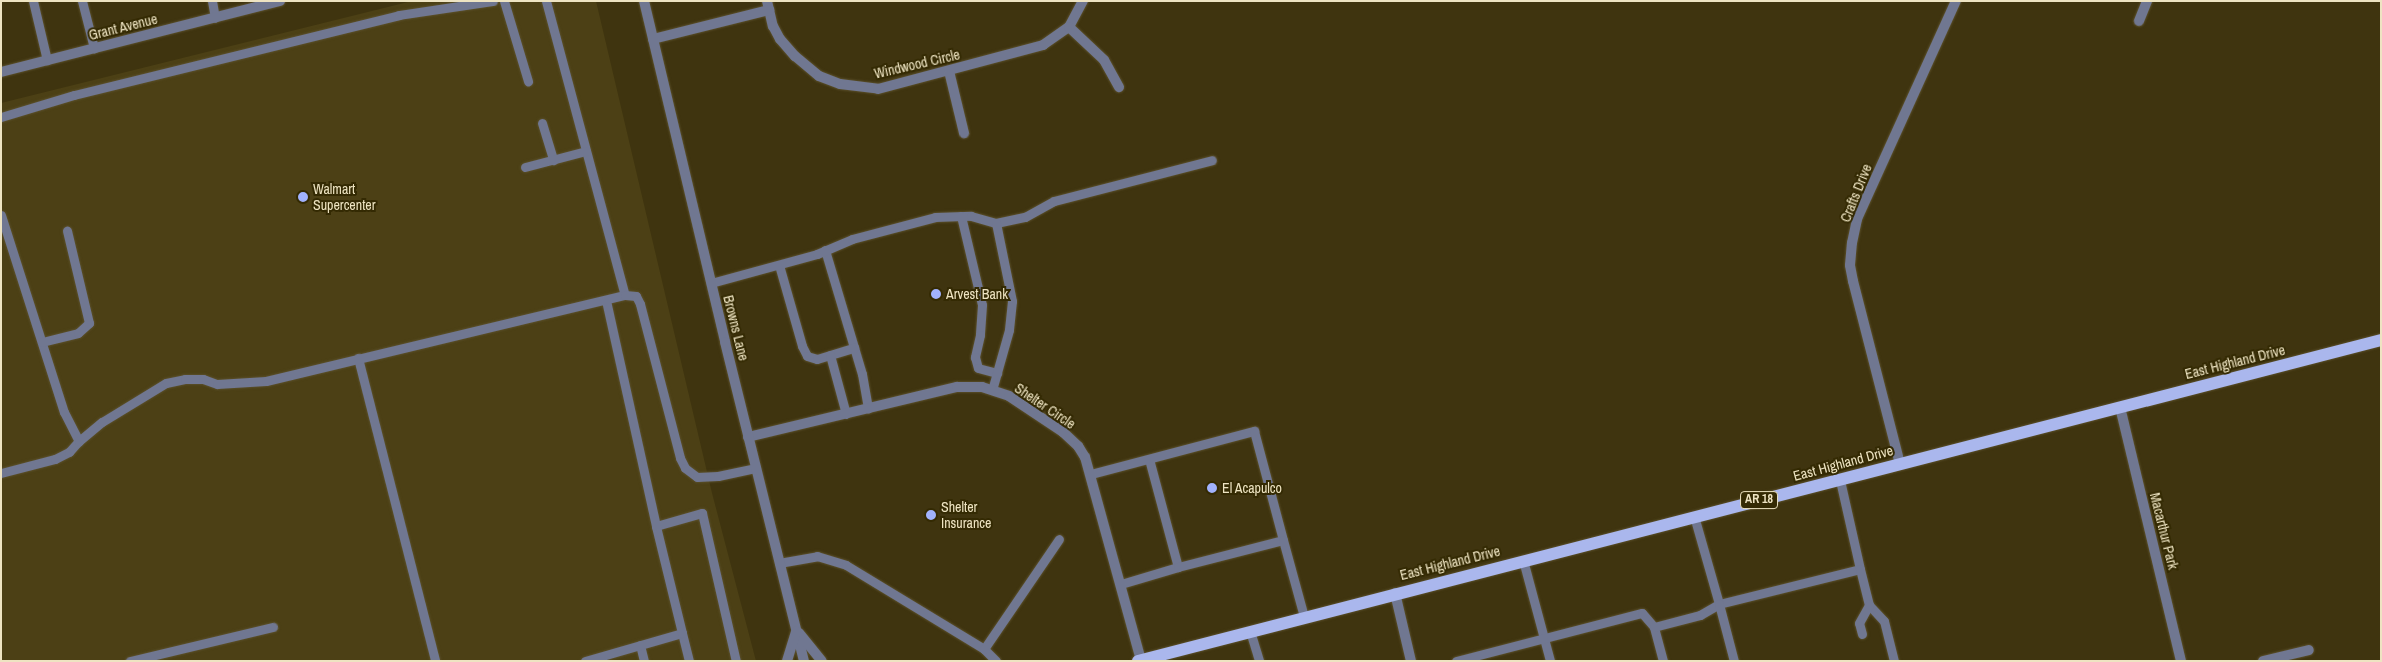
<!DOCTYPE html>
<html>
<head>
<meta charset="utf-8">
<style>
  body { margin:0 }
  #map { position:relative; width:2382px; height:662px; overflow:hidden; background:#3f340f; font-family:"Archivo Narrow",sans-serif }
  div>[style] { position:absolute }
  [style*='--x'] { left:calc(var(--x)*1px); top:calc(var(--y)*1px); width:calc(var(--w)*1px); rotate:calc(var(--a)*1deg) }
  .built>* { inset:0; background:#4c4015 }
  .roads { filter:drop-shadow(0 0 1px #5b502c) drop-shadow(0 0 1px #5b502c) }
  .service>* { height:9px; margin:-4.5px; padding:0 4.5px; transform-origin:4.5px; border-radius:4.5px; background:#707791 }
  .minor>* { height:10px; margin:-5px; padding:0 5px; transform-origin:5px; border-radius:5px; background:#707791 }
  .tertiary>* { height:10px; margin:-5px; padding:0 5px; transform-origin:5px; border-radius:5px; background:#707791 }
  .primary>* { height:12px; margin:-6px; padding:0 6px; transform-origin:6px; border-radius:6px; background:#aab7ed }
  .dots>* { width:14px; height:14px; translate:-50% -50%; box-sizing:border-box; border:2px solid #342a03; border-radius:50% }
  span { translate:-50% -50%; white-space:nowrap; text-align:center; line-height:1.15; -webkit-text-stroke:4px #342a03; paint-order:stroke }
  .shield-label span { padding:1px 4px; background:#342a03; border:1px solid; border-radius:4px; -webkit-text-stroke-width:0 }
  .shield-label { font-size:12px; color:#eee4c2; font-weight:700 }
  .street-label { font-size:14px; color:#eee4c2 }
  .poi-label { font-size:14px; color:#eee4c2 }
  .left { translate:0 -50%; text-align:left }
  .frame { position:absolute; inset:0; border:2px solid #eee4c2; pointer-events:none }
</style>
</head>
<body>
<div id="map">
  <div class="built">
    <div style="clip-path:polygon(412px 1px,596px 1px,712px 493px,756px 661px,1px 661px,1px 103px)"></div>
  </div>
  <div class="roads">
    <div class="service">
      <div style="--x:33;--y:1;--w:61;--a:76.7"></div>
      <div style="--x:82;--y:1;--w:49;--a:75.7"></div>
      <div style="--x:212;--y:1;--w:17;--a:80"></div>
      <div style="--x:504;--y:1;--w:84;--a:73.3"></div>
      <div style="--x:546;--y:1;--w:304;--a:75"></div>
      <div style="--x:1;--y:117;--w:76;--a:-16.8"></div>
      <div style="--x:74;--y:95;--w:335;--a:-13.8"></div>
      <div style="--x:399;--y:15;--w:95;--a:-8.5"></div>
      <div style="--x:542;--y:123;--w:39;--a:73"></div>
      <div style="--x:525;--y:167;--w:63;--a:-14.7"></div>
      <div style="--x:1;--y:215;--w:207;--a:72.3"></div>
      <div style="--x:64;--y:412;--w:33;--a:63"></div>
      <div style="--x:961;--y:216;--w:91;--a:76.7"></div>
      <div style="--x:982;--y:305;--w:30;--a:94"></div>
      <div style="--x:980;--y:335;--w:23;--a:103"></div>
      <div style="--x:975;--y:357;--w:11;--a:75"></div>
      <div style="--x:978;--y:368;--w:20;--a:15"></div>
      <div style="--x:996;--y:223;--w:30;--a:-12"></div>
      <div style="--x:1025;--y:217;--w:33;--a:-29"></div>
      <div style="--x:1054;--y:201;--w:163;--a:-14.5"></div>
      <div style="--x:825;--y:250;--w:129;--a:73.4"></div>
      <div style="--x:862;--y:374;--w:35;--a:80"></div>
      <div style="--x:779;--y:265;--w:84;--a:74.1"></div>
      <div style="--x:802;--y:346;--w:11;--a:63"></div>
      <div style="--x:807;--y:356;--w:10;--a:17"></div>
      <div style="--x:817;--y:359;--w:39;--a:-17"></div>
      <div style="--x:711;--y:283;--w:110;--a:-15.3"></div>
      <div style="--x:817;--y:254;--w:38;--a:-23"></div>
      <div style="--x:852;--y:239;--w:86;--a:-14.8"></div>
      <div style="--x:935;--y:217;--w:36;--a:-2"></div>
      <div style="--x:971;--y:216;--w:26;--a:16"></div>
      <div style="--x:996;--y:223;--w:80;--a:78.4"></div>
      <div style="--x:1012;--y:301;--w:29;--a:96"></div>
      <div style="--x:1009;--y:330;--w:62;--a:105.8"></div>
      <div style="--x:42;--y:342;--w:37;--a:-14"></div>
      <div style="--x:78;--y:333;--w:15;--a:-42"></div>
      <div style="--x:89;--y:323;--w:95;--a:-103.4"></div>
      <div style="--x:830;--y:355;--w:61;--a:74.8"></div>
      <div style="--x:358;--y:358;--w:313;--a:75.7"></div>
      <div style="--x:1149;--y:459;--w:112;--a:75"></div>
      <div style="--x:1;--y:473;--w:56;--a:-14.5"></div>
      <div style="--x:55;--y:459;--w:16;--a:-27"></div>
      <div style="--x:69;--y:452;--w:15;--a:-48"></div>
      <div style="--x:79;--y:441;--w:30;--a:-40"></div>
      <div style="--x:102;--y:422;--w:75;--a:-31.4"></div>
      <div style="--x:166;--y:383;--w:19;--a:-12"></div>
      <div style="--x:185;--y:379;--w:18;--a:0"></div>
      <div style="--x:203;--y:379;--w:15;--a:20"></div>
      <div style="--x:217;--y:384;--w:49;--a:-3.5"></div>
      <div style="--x:266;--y:381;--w:369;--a:-13.5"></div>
      <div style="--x:625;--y:295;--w:11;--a:5"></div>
      <div style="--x:636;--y:296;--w:9;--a:63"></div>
      <div style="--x:640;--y:304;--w:159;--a:75.4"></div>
      <div style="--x:680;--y:458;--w:11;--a:63"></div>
      <div style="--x:685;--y:468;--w:15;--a:37"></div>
      <div style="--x:697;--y:477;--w:21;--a:-3"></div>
      <div style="--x:718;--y:476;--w:39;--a:-12"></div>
      <div style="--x:1091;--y:474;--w:169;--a:-14.8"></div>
      <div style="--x:1254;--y:431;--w:113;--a:75.1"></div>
      <div style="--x:1694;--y:516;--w:91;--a:74.1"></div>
      <div style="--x:1719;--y:604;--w:145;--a:-13.9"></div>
      <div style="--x:1860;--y:569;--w:91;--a:-102.7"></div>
      <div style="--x:656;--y:526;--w:48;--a:-15.8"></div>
      <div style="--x:702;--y:513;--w:152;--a:77.1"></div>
      <div style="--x:1523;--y:560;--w:105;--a:75"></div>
      <div style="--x:779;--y:563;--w:39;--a:-10"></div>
      <div style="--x:817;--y:556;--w:30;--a:17"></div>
      <div style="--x:846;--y:565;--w:162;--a:31.3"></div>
      <div style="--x:984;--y:649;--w:17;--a:45"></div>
      <div style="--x:1860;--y:569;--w:37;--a:76"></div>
      <div style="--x:1869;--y:605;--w:22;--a:47"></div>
      <div style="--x:1884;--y:621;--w:41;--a:76"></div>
      <div style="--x:1121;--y:584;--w:59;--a:-16.6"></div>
      <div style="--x:1178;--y:567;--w:108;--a:-14.4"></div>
      <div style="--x:1283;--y:540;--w:80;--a:74.7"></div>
      <div style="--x:1250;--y:631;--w:31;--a:73"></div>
      <div style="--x:682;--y:633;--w:29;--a:76"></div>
      <div style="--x:1862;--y:634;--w:11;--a:-105"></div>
      <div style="--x:1859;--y:623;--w:21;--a:-61"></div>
      <div style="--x:640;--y:645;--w:16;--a:76"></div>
      <div style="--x:984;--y:649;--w:133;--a:-55.7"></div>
      <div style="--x:130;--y:661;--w:147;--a:-13.4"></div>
      <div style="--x:585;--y:661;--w:101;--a:-16.1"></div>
      <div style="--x:682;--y:633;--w:110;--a:-103.7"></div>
      <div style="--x:656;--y:526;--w:231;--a:-102.5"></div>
      <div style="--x:1456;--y:661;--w:192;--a:-14.5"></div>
      <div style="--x:1642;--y:613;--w:18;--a:49"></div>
      <div style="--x:1663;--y:661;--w:35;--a:-105"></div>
      <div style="--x:1654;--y:627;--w:48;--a:-14.6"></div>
      <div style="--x:1700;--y:615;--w:22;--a:-30"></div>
      <div style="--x:1719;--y:604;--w:59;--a:75.3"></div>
    </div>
    <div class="minor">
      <div style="--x:767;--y:1;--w:26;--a:77"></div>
      <div style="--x:773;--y:26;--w:15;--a:62"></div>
      <div style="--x:780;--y:39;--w:23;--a:49"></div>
      <div style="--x:795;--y:56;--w:31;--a:40"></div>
      <div style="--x:819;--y:76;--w:22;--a:21"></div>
      <div style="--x:840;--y:84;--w:38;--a:7"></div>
      <div style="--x:878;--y:89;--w:171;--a:-14.9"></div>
      <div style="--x:1043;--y:45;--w:32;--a:-35"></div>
      <div style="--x:1069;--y:27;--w:30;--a:-62"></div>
      <div style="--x:2139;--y:21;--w:22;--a:-68"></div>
      <div style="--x:1069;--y:27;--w:48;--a:43.3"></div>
      <div style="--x:1104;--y:60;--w:31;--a:61"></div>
      <div style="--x:653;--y:39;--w:120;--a:-14"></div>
      <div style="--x:949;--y:71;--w:64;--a:76.4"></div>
      <div style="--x:1;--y:72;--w:288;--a:-14.3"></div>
      <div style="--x:2120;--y:407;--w:261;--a:76.5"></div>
      <div style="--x:748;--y:437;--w:215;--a:-13.5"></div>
      <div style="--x:957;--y:387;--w:25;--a:0"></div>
      <div style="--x:982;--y:387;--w:28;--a:18"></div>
      <div style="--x:1009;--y:396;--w:65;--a:33.7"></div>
      <div style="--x:1063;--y:432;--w:21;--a:43"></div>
      <div style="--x:1078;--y:446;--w:13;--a:58"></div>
      <div style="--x:1085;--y:457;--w:211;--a:74.6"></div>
      <div style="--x:1900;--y:464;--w:189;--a:-104.4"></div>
      <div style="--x:1853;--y:281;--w:16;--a:-101"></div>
      <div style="--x:1850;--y:265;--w:22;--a:-85"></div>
      <div style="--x:1852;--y:243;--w:25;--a:-78"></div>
      <div style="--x:1857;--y:219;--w:239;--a:-65.6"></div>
      <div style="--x:1395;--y:593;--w:70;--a:76.8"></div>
      <div style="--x:2263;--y:661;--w:47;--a:-13.4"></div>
    </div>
    <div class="tertiary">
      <div style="--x:644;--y:1;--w:350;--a:76.6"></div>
      <div style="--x:725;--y:342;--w:329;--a:76.1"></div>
      <div style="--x:799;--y:633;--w:36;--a:51"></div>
      <div style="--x:787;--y:661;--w:31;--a:-73"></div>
    </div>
    <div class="primary">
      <div style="--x:1138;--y:661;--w:1284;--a:-14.48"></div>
    </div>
  </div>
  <div class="dots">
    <div style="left:303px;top:197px;background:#a1b2fd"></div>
    <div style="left:936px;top:294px;background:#a1b2fd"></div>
    <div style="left:1212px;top:488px;background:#a1b2fd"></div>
    <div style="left:931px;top:515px;background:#a1b2fd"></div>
  </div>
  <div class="shield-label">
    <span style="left:1759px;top:500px">AR 18</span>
  </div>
  <div class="street-label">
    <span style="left:123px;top:27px;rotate:-14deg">Grant Avenue</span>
    <span style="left:917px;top:64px;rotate:-13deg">Windwood Circle</span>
    <span style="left:1856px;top:193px;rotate:-68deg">Crafts Drive</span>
    <span style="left:736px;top:328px;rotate:76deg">Browns Lane</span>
    <span style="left:2235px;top:362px;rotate:-14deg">East Highland Drive</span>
    <span style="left:1045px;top:406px;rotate:34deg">Shelter Circle</span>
    <span style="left:1843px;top:463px;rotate:-15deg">East Highland Drive</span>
    <span style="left:2164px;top:531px;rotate:76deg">Macarthur Park</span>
    <span style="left:1450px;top:563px;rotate:-14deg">East Highland Drive</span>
  </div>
  <div class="poi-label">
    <span class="left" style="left:313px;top:197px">Walmart<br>Supercenter</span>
    <span class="left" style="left:946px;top:294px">Arvest Bank</span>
    <span class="left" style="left:1222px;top:488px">El Acapulco</span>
    <span class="left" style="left:941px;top:515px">Shelter<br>Insurance</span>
  </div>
  <div class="frame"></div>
</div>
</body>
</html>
